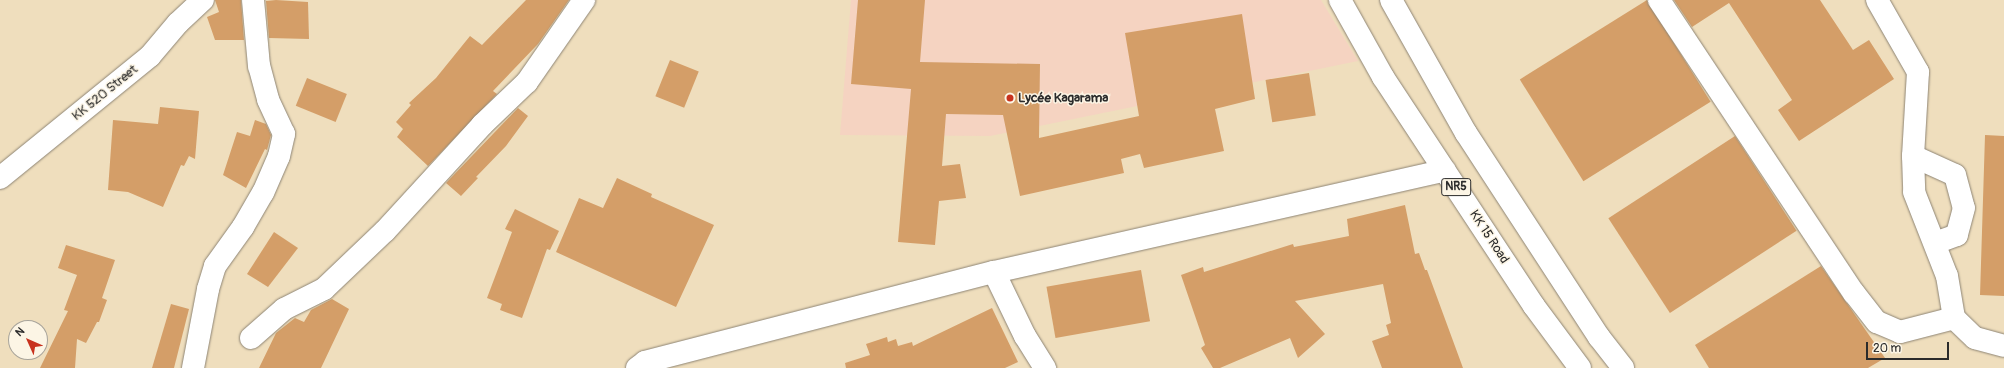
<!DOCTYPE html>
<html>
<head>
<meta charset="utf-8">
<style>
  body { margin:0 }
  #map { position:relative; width:2004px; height:368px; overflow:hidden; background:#efdebd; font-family:Pangolin,sans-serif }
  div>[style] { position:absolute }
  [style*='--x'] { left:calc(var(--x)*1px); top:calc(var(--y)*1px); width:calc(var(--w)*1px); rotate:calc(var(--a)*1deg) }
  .built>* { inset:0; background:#f5d3c1 }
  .building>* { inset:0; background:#d49e68; transform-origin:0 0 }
  .roads { filter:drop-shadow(0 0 1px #8d8474) drop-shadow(0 0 1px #8d8474) }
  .minor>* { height:22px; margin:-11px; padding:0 11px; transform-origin:11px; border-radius:11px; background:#fff }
  .highway>* { height:22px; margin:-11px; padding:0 11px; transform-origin:11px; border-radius:11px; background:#fff }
  .dots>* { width:11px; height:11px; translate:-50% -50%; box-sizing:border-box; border:2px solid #fcf5e5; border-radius:50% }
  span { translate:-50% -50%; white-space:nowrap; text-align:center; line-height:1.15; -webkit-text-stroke:3px #fcf5e5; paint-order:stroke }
  .shield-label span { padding:1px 3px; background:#fcf5e5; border:1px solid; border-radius:3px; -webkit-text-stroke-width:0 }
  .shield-label { font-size:12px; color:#2b2b2b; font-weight:700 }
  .street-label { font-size:13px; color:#2b2b2b }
  .poi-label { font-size:13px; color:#2b2b2b; font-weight:700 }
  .left { translate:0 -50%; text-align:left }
  .north { position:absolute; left:8px; top:320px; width:40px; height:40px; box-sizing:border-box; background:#fcf5e5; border:1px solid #a8a49b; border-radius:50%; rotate:315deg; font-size:11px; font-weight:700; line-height:16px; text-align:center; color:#2b2b2b }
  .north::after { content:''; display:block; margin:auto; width:14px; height:18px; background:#c8321e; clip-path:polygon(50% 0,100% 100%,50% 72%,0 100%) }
  .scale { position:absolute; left:1866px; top:342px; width:83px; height:18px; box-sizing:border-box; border:2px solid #2b2b2b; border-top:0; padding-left:5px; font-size:12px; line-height:14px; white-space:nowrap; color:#2b2b2b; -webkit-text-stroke:3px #fcf5e5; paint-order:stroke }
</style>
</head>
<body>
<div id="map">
  <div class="built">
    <div style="clip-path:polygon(851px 0,1321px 0,1358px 61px,990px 136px,840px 135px)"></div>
  </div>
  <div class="building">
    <div style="clip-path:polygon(215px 0,241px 0,244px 40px,215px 40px,207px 17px,219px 12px)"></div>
    <div style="clip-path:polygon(276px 0,308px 2px,309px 39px,269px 38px,266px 1px)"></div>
    <div style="clip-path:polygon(526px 0,569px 0,538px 44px,493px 91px,497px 94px,428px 166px,397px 137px,403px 129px,396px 122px,411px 105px,409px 103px,436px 78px,470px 36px,482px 45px)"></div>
    <div style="clip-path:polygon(858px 0,925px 0,920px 62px,1040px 64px,1039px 138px,1139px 116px,1125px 33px,1242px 14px,1255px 99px,1215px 109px,1224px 151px,1144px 168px,1140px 154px,1121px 159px,1124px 173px,1020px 196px,1003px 115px,946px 114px,942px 166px,960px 164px,966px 198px,939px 201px,935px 245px,898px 242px,911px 89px,851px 84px)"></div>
    <div style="left:1647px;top:0;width:120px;height:150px;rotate:58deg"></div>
    <div style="clip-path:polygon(1674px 0,1820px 0,1853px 50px,1869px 40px,1894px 79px,1799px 141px,1778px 110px,1792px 100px,1729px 3px,1692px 27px)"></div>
    <div style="left:670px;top:60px;width:31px;height:39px;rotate:22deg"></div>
    <div style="left:1309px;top:73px;width:43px;height:44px;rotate:81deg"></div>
    <div style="left:307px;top:78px;width:43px;height:30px;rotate:22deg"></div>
    <div style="clip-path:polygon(160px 107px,199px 111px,195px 159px,189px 156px,184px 166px,181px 165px,163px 207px,128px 192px,108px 190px,113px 120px,158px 124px)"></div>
    <div style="clip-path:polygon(518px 108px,528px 116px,506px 146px,476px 177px,478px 178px,461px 196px,446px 183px)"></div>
    <div style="clip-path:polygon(255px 120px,266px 124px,271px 135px,267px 150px,265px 149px,246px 188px,223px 175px,237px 132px,250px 136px)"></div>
    <div style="clip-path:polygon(1985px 135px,2004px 136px,2004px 296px,1980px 295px)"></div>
    <div style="left:1735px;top:136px;width:113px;height:151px;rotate:57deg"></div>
    <div style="clip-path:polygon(617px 178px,652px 194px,651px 197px,714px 225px,676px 307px,556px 252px,579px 198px,603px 208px)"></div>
    <div style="clip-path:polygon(1405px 205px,1415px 254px,1419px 253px,1425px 270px,1427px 270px,1463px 368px,1382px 368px,1372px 341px,1389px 335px,1386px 325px,1391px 323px,1383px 284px,1295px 301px,1325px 334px,1298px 358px,1290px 338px,1220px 368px,1213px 368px,1201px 348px,1205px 345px,1181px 275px,1203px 267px,1204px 272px,1293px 244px,1294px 247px,1349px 236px,1347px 219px)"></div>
    <div style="clip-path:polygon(515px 209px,559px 231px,550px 250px,547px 249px,522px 318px,500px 310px,502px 304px,487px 298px,512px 232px,505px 229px)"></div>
    <div style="clip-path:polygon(274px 232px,298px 248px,268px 287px,247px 274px)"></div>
    <div style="clip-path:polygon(66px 245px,115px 260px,102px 298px,107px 300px,99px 322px,97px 322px,86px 343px,77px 339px,75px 368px,40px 368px,68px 311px,64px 310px,77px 275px,58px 268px)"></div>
    <div style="clip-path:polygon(1821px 266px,1885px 358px,1868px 368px,1709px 368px,1695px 345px)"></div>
    <div style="left:1141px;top:270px;width:52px;height:96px;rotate:80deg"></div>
    <div style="clip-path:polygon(332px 299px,349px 309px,321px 368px,259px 368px,276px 333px,295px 318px,304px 322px,311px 310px)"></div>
    <div style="clip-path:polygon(171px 304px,189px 309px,174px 368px,152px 368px)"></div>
    <div style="clip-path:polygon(992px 308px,1018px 362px,1005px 368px,846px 368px,845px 363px,870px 355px,866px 344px,887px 337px,888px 342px,896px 339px,898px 346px,912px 342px,913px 346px)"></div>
  </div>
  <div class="roads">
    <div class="minor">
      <div style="--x:1659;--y:0;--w:352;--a:56.4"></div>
      <div style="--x:1854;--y:293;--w:37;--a:52"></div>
      <div style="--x:1877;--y:322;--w:25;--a:23"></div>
      <div style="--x:1900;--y:332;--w:56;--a:-14.5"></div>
      <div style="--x:1877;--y:0;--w:83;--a:60.3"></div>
      <div style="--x:1918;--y:72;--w:84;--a:93.4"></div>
      <div style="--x:1913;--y:156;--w:36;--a:88"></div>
      <div style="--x:1914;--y:192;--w:90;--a:68.6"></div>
      <div style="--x:1947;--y:276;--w:43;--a:80.5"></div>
      <div style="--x:1954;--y:318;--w:29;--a:44"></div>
      <div style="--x:1975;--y:338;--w:30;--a:15"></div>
      <div style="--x:1913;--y:156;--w:46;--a:24.3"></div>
      <div style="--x:1955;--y:175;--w:34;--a:75"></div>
      <div style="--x:1964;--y:208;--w:28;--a:105"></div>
      <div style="--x:1957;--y:235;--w:23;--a:160"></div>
      <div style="--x:0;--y:178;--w:193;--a:-39.1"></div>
      <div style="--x:150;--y:56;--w:43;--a:-49.7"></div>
      <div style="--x:178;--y:23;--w:34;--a:-43"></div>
      <div style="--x:994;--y:272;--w:71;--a:64.2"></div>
      <div style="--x:1025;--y:336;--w:38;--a:58"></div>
      <div style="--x:251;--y:338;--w:44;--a:-41.3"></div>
      <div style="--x:284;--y:309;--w:45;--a:-26.6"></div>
      <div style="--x:324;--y:289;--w:84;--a:-43.6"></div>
      <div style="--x:385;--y:231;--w:144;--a:-47.5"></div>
      <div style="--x:482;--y:125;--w:62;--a:-43.7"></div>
      <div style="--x:527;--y:82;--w:100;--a:-55.2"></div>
      <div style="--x:193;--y:368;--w:80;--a:-79.2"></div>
      <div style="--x:208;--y:289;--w:24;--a:-73"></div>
      <div style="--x:215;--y:266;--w:48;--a:-54.3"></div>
      <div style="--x:243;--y:227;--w:39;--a:-60"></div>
      <div style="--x:263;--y:193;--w:40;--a:-66.6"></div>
      <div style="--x:279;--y:156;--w:23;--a:-77"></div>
      <div style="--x:284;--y:134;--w:38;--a:-115"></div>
      <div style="--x:268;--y:99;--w:34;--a:-105"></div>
      <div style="--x:259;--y:66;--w:66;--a:-95.2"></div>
      <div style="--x:637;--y:368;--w:10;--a:-37"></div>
      <div style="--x:645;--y:362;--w:360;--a:-14.5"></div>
      <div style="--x:994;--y:272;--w:462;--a:-12.7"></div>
    </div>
    <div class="highway">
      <div style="--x:1340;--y:0;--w:88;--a:60.8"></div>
      <div style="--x:1383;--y:77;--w:274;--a:56.6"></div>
      <div style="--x:1534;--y:306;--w:77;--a:53.4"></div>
      <div style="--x:1391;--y:0;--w:153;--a:60.6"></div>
      <div style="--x:1466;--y:133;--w:244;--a:56.9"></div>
      <div style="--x:1599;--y:337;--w:39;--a:52"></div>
    </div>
  </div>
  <div class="dots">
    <div style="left:1010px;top:98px;background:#c8321e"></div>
  </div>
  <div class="shield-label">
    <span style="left:1456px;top:187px">NR5</span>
  </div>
  <div class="street-label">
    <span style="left:105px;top:93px;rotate:-39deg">KK 520 Street</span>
    <span style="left:1489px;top:237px;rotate:57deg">KK 15 Road</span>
  </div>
  <div class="poi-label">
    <span class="left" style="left:1018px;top:98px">Lycée Kagarama</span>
  </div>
  <div class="north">N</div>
  <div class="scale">20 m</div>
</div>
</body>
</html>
